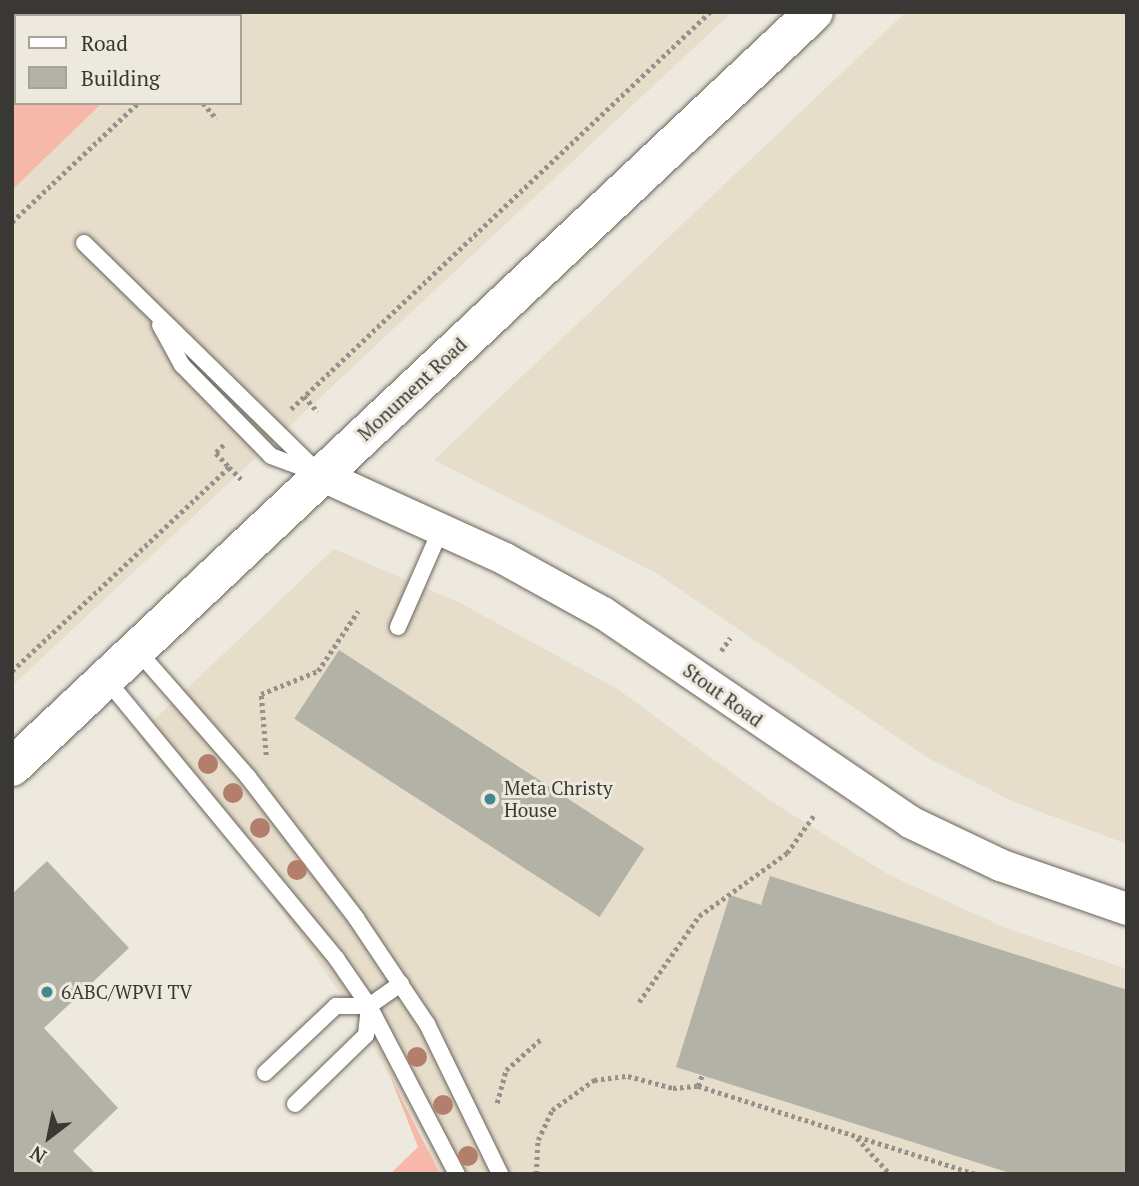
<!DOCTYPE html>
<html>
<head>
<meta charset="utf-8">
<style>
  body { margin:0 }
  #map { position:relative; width:1139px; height:1186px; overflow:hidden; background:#eee9de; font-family:"PT Serif",serif }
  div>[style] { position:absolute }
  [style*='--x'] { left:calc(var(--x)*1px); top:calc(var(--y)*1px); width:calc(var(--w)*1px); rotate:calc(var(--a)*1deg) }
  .built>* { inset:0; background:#e6ddcb }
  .green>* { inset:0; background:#f6b8a8 }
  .building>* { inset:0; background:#b2b2a7; transform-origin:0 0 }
  .path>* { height:4.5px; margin-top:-2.25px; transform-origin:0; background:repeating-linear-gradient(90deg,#96928b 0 3.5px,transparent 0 7px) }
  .roads { filter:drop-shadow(0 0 2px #6a655c) drop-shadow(0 0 2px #6a655c) }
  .lane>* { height:16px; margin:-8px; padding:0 8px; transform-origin:8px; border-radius:8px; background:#fff }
  .street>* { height:32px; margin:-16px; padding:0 16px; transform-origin:16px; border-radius:16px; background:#fff }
  .secondary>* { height:38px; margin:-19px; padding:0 19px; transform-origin:19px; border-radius:19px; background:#fff }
  .trees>* { width:20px; height:20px; margin:-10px; border-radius:50%; background:#b37e6c }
  .dots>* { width:19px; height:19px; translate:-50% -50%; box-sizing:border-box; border:4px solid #eee9de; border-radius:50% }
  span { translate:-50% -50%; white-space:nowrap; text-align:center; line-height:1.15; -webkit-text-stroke:6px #eee9de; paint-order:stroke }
  .street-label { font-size:19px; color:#3a3834 }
  .poi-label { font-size:19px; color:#3a3834 }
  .left { translate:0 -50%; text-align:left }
  .frame { position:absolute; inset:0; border:14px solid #3a3834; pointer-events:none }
  .legend { position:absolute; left:14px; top:14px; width:228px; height:91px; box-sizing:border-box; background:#eee9de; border:2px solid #a6a29a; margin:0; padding:9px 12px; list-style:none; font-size:21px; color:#3a3834 }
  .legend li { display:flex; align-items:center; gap:14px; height:35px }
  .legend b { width:35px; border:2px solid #a6a29a }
  .north { position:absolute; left:14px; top:1102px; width:70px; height:70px; -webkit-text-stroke:5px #eee9de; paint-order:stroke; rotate:212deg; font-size:19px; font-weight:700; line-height:28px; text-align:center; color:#3a3834 }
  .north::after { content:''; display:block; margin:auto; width:24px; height:32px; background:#3a3834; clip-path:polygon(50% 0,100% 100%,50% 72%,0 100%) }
</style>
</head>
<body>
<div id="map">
  <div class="built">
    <div style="clip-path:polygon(evenodd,12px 12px,732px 12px,12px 686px,12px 12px,16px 16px,240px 16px,240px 103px,16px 103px,16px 16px)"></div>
    <div style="clip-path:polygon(906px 12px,1127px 12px,1127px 844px,1014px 802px,928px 758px,656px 573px,434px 460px)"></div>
    <div style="clip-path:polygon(334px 549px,458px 602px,616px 688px,769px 800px,889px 875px,1006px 928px,1127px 969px,1127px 1174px,404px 1174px,430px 1149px,356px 1016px,259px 877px,138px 735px)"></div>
  </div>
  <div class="green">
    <div style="clip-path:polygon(12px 12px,195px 12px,16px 16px,16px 103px,102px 103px,12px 190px)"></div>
    <div style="clip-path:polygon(390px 1076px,438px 1170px,440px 1174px,390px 1174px,418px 1147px)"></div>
  </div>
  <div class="building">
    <div style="left:339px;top:650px;width:364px;height:82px;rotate:33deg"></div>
    <div style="clip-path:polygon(47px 861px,129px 948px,44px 1028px,118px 1108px,73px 1151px,96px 1174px,12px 1174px,12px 894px)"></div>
    <div style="clip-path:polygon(770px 876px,1127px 990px,1127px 1174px,1013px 1174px,676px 1067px,730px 895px,761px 905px)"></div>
  </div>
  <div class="path">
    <div style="--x:234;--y:16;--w:5;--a:-53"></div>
    <div style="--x:203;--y:103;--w:21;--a:49"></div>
    <div style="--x:12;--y:222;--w:173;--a:-43.4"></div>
    <div style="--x:304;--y:396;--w:21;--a:49"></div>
    <div style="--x:291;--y:409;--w:577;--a:-43.46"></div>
    <div style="--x:224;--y:445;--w:11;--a:135"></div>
    <div style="--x:216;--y:453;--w:19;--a:47"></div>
    <div style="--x:721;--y:651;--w:16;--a:-55"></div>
    <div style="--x:12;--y:671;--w:298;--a:-43.2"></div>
    <div style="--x:229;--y:467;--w:20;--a:45"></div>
    <div style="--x:266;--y:755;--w:61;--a:-94.7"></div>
    <div style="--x:261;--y:694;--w:61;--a:-22"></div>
    <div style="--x:318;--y:671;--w:72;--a:-56.3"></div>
    <div style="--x:639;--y:1002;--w:105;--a:-55.1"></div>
    <div style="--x:699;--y:916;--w:108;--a:-35.6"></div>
    <div style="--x:787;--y:853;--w:47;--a:-54.6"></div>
    <div style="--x:698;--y:1086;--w:12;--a:-70"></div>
    <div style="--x:497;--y:1103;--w:34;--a:-75"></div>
    <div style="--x:506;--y:1070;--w:48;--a:-41.6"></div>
    <div style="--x:857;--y:1138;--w:49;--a:47.5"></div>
    <div style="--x:536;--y:1174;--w:34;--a:-87"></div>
    <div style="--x:538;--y:1140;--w:33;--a:-65"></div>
    <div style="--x:552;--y:1110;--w:52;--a:-35.5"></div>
    <div style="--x:594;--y:1080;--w:34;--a:-7"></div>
    <div style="--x:628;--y:1076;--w:47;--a:14.9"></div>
    <div style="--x:673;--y:1088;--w:25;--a:-5"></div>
    <div style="--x:698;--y:1086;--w:291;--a:17.6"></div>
  </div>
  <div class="roads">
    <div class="lane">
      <div style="--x:84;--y:243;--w:332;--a:44.4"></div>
      <div style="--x:160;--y:325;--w:46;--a:61.2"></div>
      <div style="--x:182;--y:365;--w:127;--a:45.6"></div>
      <div style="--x:271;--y:456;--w:46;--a:20.4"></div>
      <div style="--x:398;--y:627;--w:107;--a:-66.3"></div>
      <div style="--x:137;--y:650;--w:169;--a:48.8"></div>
      <div style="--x:248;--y:777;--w:178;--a:52.5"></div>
      <div style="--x:356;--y:918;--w:128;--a:56.2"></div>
      <div style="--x:427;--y:1024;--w:167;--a:64"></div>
      <div style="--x:106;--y:679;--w:362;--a:50.5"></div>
      <div style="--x:336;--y:958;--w:58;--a:55.5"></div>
      <div style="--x:369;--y:1006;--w:190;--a:62.4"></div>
      <div style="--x:265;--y:1073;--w:98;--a:-43.3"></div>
      <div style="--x:336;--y:1006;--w:33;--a:0"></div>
      <div style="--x:369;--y:1006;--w:39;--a:-35"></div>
      <div style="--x:295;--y:1104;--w:99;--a:-44.2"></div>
      <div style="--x:366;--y:1035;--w:29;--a:-84"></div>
    </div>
    <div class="street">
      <div style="--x:321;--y:475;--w:202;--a:24.5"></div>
      <div style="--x:505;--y:559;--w:112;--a:28.9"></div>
      <div style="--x:603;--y:613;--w:371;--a:34.2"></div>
      <div style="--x:910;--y:822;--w:100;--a:25.5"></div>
      <div style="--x:1000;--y:865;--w:134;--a:19.1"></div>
    </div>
    <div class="secondary">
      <div style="--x:12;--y:767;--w:1101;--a:-43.27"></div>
    </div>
  </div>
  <div class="trees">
    <div style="left:208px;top:764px"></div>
    <div style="left:233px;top:793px"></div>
    <div style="left:260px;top:828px"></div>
    <div style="left:297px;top:870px"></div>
    <div style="left:417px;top:1057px"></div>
    <div style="left:443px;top:1105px"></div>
    <div style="left:468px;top:1156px"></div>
  </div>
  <div class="dots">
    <div style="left:490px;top:799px;background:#41898e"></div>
    <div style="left:47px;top:992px;background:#41898e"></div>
  </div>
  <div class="street-label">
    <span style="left:412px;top:389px;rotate:-43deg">Monument Road</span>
    <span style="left:723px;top:695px;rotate:36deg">Stout Road</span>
  </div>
  <div class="poi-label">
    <span class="left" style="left:504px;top:799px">Meta Christy<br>House</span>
    <span class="left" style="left:61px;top:992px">6ABC/WPVI TV</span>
  </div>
  <div class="frame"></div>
  <ul class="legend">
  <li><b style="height:9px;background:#fff"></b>Road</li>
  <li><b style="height:19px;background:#b2b2a7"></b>Building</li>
  </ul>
  <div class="north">N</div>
</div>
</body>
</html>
